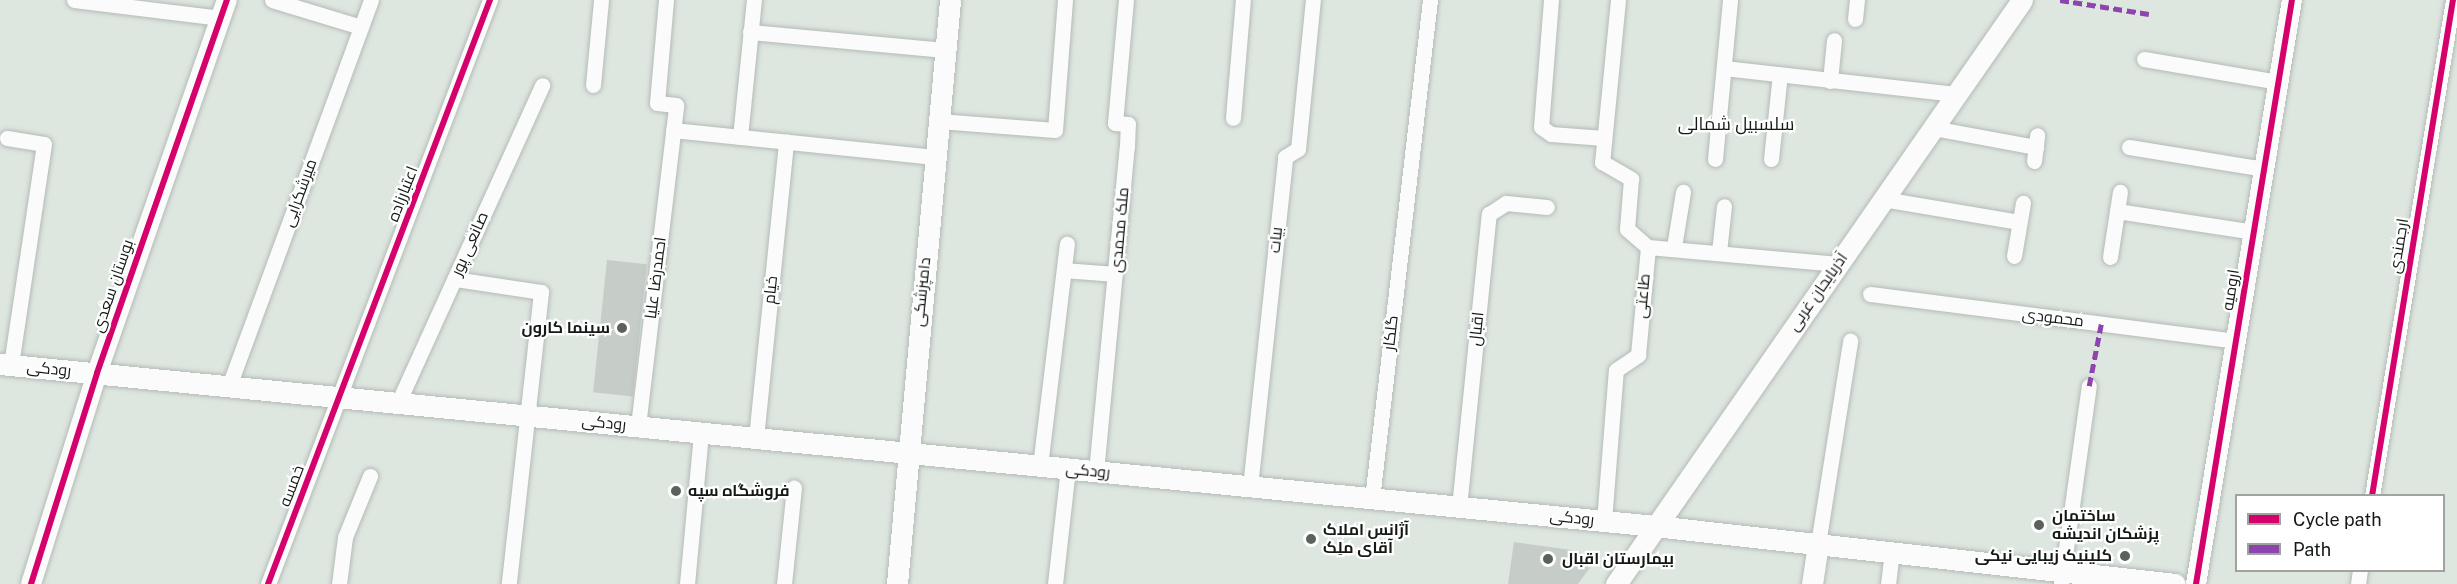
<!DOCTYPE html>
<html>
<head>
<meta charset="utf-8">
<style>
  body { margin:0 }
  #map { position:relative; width:2457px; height:584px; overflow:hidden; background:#dee6e0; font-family:"Public Sans",Cairo,sans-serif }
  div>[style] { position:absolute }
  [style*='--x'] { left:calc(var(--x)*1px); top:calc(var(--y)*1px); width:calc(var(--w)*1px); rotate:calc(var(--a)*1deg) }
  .building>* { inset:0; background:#c6ccc8; transform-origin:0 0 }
  .roads { filter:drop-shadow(0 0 2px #b4bbb6) drop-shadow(0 0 2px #b4bbb6) }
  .minor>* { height:15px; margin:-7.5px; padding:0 7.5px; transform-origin:7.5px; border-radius:7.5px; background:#fafbfa }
  .tertiary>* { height:20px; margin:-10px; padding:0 10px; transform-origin:10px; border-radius:10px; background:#fafbfa }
  .secondary>* { height:21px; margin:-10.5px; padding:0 10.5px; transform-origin:10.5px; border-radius:10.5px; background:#fafbfa }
  .quiet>* { height:4.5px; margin-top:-2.25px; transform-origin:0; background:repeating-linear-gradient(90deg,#8e44ad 0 9px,transparent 0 13.5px) }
  .cycleway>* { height:6px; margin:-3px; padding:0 3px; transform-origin:3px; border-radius:3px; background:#d6006c }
  .dots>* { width:16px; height:16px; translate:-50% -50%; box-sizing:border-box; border:3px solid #fff; border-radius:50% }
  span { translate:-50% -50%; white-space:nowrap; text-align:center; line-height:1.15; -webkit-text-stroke:4.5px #fff; paint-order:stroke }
  .street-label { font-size:16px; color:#141915 }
  .poi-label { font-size:16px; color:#141915; font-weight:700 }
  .right { translate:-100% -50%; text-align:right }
  .left { translate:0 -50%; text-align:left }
  .neighbourhood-label { font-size:18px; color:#141915 }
  .legend { position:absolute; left:2235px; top:494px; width:210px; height:78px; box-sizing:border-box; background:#fff; border:2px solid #a1a3a1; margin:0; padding:8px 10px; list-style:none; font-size:18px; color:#141915 }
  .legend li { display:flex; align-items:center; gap:12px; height:30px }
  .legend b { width:30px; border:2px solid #a1a3a1 }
</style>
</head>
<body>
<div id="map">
  <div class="building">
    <div style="left:607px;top:260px;width:40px;height:133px;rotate:6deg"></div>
    <div style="clip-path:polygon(1514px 542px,1579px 551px,1591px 566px,1578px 584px,1508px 584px)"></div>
  </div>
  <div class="roads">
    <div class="minor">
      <div style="--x:74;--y:0;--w:148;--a:7"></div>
      <div style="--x:272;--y:0;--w:93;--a:16.9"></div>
      <div style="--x:1551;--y:0;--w:127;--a:94.5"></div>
      <div style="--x:1541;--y:127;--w:12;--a:35"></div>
      <div style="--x:1551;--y:134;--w:53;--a:4.3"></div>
      <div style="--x:1618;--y:0;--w:163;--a:95.6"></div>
      <div style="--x:1602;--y:162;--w:34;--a:30"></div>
      <div style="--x:1631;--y:179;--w:50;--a:94.6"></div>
      <div style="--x:1627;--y:229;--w:28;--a:41"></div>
      <div style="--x:1855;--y:19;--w:19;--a:-84"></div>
      <div style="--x:750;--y:32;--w:196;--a:5.3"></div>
      <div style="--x:2144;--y:59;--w:137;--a:9.7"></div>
      <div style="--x:1724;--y:68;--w:233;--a:6.4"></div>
      <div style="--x:1830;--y:81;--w:41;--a:-84.4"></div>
      <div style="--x:593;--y:85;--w:85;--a:-84.6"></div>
      <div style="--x:1233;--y:118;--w:118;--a:-85.2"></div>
      <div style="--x:939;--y:121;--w:116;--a:4.4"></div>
      <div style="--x:1055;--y:130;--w:130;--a:-85.6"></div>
      <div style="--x:1933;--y:128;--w:105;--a:10.5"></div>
      <div style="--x:673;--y:130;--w:263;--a:5.9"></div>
      <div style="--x:740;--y:137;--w:138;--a:-84.2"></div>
      <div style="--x:7;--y:138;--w:37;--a:9"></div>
      <div style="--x:44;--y:144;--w:223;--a:98.5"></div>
      <div style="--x:2129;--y:147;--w:138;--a:9.2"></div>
      <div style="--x:1715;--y:159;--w:160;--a:-84.6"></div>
      <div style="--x:1771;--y:159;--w:85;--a:-84"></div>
      <div style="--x:2034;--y:161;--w:26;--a:-83"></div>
      <div style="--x:1883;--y:199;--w:138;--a:9.6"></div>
      <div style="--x:2117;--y:211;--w:139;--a:8.7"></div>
      <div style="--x:1648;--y:247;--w:191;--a:5.1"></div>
      <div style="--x:1674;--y:247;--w:56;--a:-80.7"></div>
      <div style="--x:1719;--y:252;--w:46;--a:-83.8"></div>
      <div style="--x:2014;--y:256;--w:54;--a:-80.4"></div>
      <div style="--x:2110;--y:257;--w:66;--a:-81.3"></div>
      <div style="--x:1064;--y:270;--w:51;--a:4.5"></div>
      <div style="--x:455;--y:279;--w:87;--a:8.6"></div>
      <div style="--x:541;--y:292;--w:294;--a:96.3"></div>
      <div style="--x:1870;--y:294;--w:369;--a:7.3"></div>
      <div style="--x:229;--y:386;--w:411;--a:-69.8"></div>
      <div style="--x:398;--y:403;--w:349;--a:-65.6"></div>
      <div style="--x:638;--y:426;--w:323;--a:-83.2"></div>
      <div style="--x:676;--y:105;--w:19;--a:-174"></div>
      <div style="--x:657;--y:103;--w:103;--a:-85"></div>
      <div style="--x:756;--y:438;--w:298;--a:-84.2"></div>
      <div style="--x:1040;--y:466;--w:224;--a:-83.1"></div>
      <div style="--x:1096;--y:472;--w:326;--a:-84.6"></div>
      <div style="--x:1127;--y:147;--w:23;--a:-88"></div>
      <div style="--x:1128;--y:124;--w:13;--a:-176"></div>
      <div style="--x:1115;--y:123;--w:123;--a:-84.9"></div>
      <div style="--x:1250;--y:487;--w:332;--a:-83.9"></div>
      <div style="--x:1285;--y:157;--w:15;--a:-32"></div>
      <div style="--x:1298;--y:149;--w:150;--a:-84.3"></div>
      <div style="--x:2372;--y:496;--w:503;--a:-80.73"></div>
      <div style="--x:1372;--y:499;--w:502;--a:-83.37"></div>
      <div style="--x:1459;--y:507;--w:295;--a:-84.2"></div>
      <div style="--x:1489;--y:214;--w:20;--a:-33"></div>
      <div style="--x:1506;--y:203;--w:41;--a:5.6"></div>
      <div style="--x:1604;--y:521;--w:151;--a:-85.5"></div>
      <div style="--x:1616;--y:370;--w:27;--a:-34"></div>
      <div style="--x:1638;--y:355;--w:108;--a:-84.7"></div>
      <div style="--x:1818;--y:544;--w:206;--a:-81"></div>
      <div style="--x:268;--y:584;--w:625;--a:-69.19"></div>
      <div style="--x:339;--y:584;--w:47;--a:-82.7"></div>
      <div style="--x:345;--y:537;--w:66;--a:-67.7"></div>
      <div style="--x:687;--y:584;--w:152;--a:-84.7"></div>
      <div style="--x:784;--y:584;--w:97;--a:-84.1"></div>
      <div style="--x:1055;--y:584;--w:116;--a:-83.6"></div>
      <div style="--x:1888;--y:584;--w:32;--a:-83"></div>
      <div style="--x:2061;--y:584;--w:200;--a:-82"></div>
      <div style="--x:2358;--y:584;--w:14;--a:-82"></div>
    </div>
    <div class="tertiary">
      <div style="--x:31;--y:584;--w:221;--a:-72.6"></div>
      <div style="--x:97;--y:373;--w:395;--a:-70.8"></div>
      <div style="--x:2196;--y:584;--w:592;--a:-80.67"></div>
    </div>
    <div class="secondary">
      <div style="--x:0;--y:364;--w:1663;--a:5.59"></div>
      <div style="--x:1655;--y:526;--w:523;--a:6.36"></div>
      <div style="--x:897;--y:584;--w:586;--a:-84.81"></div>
      <div style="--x:1616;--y:584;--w:711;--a:-55.19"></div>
      <div style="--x:1812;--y:584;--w:40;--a:-81.5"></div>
    </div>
  </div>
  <div class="quiet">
    <div style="--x:2060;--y:0;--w:90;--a:8.9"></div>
    <div style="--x:2089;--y:386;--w:63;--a:-79"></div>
  </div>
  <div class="cycleway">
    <div style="--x:2372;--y:496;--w:503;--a:-80.73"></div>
    <div style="--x:31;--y:584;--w:221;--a:-72.6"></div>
    <div style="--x:97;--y:373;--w:395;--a:-70.8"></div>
    <div style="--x:268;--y:584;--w:625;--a:-69.19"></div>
    <div style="--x:2196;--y:584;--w:592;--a:-80.67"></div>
  </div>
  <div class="dots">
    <div style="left:622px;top:328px;background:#5b615c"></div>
    <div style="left:676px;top:491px;background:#5b615c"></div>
    <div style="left:2039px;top:525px;background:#5b615c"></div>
    <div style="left:1311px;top:539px;background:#5b615c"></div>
    <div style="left:2125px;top:556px;background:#5b615c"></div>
    <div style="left:1548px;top:559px;background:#5b615c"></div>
  </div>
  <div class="street-label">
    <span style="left:300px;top:193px;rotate:-70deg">میرشکرایی</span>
    <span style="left:403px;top:194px;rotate:-69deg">اعتبارزاده</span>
    <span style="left:1120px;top:230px;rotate:-85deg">ملک محمدی</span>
    <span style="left:1276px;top:240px;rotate:-84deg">بیات</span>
    <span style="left:470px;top:244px;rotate:-66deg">صانعی پور</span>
    <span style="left:2399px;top:246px;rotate:-81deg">ارجمندی</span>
    <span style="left:656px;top:278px;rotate:-83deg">احمدرضا علیا</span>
    <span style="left:113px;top:286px;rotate:-71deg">بوستان سعدی</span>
    <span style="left:771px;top:290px;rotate:-84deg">خیام</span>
    <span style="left:2231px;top:290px;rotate:-81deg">ارومیه</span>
    <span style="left:922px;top:292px;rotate:-84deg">دامپزشکی</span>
    <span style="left:1818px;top:292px;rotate:-55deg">آذربایجان غربی</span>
    <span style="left:1643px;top:296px;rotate:-85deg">طاعتی</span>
    <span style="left:2053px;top:318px;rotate:7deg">محمودی</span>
    <span style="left:1477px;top:329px;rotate:-84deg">اقبال</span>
    <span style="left:1391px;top:333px;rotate:-83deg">گلکار</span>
    <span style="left:49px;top:369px;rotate:6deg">رودکی</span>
    <span style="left:604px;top:423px;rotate:6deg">رودکی</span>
    <span style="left:1088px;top:471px;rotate:6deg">رودکی</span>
    <span style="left:292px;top:486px;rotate:-69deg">خمسه</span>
    <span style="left:1572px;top:518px;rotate:6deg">رودکی</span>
  </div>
  <div class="poi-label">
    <span class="right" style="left:610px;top:328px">سینما کارون</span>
    <span class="left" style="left:688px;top:491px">فروشگاه سپه</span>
    <span class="left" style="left:2052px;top:525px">ساختمان<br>پزشکان اندیشه</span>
    <span class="left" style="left:1323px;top:539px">آژانس املاک<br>آقای ملِک</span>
    <span class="right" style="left:2112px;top:556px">کلینیک زیبایی نیکی</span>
    <span class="left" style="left:1562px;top:559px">بیمارستان اقبال</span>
  </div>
  <div class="neighbourhood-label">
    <span style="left:1736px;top:124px">سلسبیل شمالی</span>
  </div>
  <ul class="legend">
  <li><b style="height:8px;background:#d6006c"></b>Cycle path</li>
  <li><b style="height:8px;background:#8e44ad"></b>Path</li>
  </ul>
</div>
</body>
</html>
